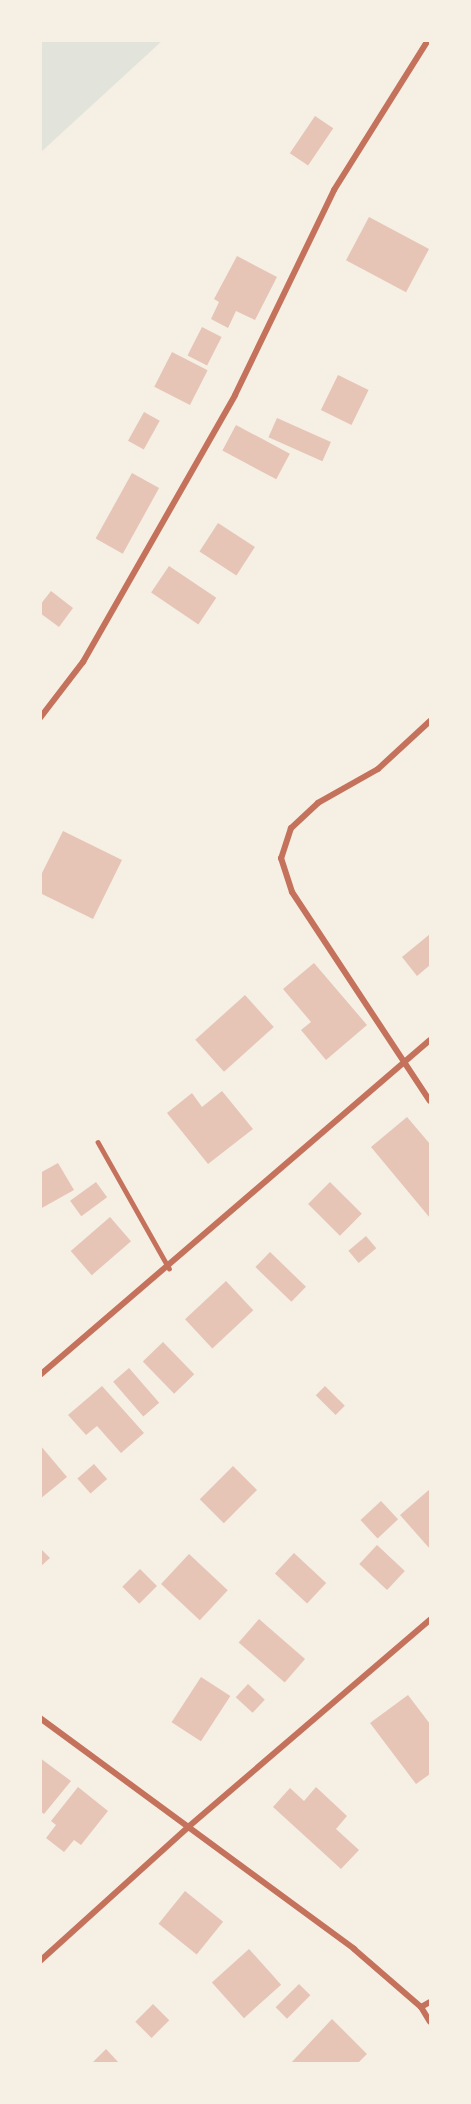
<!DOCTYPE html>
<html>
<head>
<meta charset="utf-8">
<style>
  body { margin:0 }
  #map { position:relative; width:471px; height:2104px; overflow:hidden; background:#f6efe4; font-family:Inter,sans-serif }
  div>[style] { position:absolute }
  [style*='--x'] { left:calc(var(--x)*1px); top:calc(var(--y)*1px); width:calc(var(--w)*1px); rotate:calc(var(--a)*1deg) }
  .green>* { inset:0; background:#e2e4dc }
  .building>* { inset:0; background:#e6c5b7; transform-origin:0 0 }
  .service>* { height:4.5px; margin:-2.25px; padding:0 2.25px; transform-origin:2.25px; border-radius:2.25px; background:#c5725c }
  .minor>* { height:6px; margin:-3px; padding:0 3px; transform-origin:3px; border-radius:3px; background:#c5725c }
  span { translate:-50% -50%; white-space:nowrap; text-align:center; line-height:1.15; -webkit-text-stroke:4.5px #f6efe4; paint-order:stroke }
  .frame { position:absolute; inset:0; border:42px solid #f6efe4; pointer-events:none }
</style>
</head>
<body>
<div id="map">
  <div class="green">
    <div style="clip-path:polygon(41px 40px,162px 40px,162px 41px,41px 152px)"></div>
  </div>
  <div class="building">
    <div style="left:315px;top:116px;width:22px;height:45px;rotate:34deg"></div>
    <div style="left:369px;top:217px;width:68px;height:49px;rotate:28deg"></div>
    <div style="clip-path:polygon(237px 256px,277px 277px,255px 320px,236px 311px,228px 328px,211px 319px,219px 302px,214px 299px)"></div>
    <div style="left:202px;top:327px;width:22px;height:32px;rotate:27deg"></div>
    <div style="left:172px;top:352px;width:40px;height:39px;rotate:27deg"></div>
    <div style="left:338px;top:375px;width:34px;height:39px;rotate:26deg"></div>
    <div style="left:144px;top:412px;width:18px;height:33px;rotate:29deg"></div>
    <div style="left:277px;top:418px;width:59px;height:21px;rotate:24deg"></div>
    <div style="left:236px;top:425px;width:61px;height:29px;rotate:28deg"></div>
    <div style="left:132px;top:473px;width:31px;height:75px;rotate:29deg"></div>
    <div style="left:218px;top:523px;width:44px;height:34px;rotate:33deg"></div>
    <div style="left:169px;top:566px;width:57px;height:32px;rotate:34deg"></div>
    <div style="clip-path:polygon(51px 591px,73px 608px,59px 627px,40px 613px,40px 605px)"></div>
    <div style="clip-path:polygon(63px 831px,122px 860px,93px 919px,40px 893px,40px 877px)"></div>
    <div style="clip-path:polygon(430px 934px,430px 965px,417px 976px,402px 957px)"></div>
    <div style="clip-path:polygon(314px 963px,367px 1025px,326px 1060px,301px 1030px,311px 1022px,283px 989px)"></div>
    <div style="left:245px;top:995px;width:43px;height:67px;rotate:48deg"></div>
    <div style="clip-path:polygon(222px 1091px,253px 1129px,208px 1164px,167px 1113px,192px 1093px,202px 1107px)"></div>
    <div style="clip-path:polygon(407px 1117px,430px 1144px,430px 1218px,371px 1147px)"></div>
    <div style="clip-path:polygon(58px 1163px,74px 1190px,40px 1209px,40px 1173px)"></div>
    <div style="left:96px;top:1182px;width:19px;height:32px;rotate:54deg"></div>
    <div style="left:330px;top:1182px;width:45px;height:31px;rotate:45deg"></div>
    <div style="left:110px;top:1217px;width:32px;height:52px;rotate:49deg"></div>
    <div style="left:366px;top:1236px;width:16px;height:23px;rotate:50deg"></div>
    <div style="left:270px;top:1252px;width:50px;height:21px;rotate:44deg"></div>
    <div style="left:226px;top:1281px;width:40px;height:56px;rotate:47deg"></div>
    <div style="left:163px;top:1342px;width:45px;height:28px;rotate:46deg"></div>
    <div style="left:129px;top:1368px;width:46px;height:21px;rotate:49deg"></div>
    <div style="clip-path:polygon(102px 1386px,144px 1433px,121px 1453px,97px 1426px,86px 1435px,68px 1415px)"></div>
    <div style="left:325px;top:1386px;width:28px;height:13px;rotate:45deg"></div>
    <div style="clip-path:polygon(40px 1445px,67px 1477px,40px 1499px)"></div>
    <div style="left:94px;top:1464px;width:20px;height:22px;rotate:49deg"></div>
    <div style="left:233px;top:1466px;width:34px;height:47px;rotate:45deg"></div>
    <div style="clip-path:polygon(430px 1489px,430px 1549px,400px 1515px)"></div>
    <div style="left:381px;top:1501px;width:25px;height:28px;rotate:47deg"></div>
    <div style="left:377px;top:1545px;width:38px;height:26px;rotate:43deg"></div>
    <div style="clip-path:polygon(40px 1548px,50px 1558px,40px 1567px)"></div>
    <div style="left:294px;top:1553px;width:44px;height:28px;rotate:43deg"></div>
    <div style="left:189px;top:1554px;width:53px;height:41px;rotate:43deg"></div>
    <div style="left:140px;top:1569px;width:24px;height:25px;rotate:45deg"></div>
    <div style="left:259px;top:1619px;width:61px;height:31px;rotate:41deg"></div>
    <div style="left:201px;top:1677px;width:35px;height:54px;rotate:33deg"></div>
    <div style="left:248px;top:1684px;width:23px;height:18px;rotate:43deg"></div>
    <div style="clip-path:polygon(408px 1695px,430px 1724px,430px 1774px,416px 1784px,370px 1723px)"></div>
    <div style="clip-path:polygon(40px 1758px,71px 1781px,44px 1814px,40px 1811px)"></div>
    <div style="clip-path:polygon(78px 1787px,108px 1811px,81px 1845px,74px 1840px,64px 1852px,46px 1838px,56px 1825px,51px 1821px)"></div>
    <div style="clip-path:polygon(316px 1787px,347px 1816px,336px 1829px,359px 1850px,341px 1869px,273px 1807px,290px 1788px,304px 1801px)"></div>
    <div style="left:185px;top:1891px;width:49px;height:42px;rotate:39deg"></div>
    <div style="left:249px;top:1949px;width:48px;height:50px;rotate:48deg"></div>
    <div style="left:299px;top:1984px;width:16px;height:33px;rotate:45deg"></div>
    <div style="left:153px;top:2004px;width:23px;height:25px;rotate:45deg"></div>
    <div style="clip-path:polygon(332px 2019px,367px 2054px,357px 2064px,290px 2064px)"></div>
    <div style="clip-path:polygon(106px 2049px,120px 2064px,91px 2064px)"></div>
  </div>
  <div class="service">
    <div style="--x:98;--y:1142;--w:145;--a:60.6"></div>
  </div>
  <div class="minor">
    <div style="--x:40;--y:718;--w:71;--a:-52.5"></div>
    <div style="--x:83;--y:662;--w:307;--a:-60.3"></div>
    <div style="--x:235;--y:395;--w:228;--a:-64.2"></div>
    <div style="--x:334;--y:190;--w:177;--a:-57.9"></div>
    <div style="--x:430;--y:721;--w:71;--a:137.3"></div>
    <div style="--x:378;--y:769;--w:69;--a:150.5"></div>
    <div style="--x:318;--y:803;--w:37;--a:137"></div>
    <div style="--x:291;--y:828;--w:32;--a:108"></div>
    <div style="--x:281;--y:858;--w:36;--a:72"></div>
    <div style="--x:292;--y:892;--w:250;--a:56.6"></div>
    <div style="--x:40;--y:1375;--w:514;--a:-40.66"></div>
    <div style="--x:40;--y:1718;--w:390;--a:36.3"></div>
    <div style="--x:354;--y:1949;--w:89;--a:40.9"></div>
    <div style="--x:421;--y:2007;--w:17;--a:59"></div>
    <div style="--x:40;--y:1961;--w:198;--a:-42.1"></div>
    <div style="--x:187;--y:1828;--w:320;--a:-40.6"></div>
    <div style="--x:421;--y:2007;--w:10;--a:-29"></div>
  </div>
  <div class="frame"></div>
</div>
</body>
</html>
